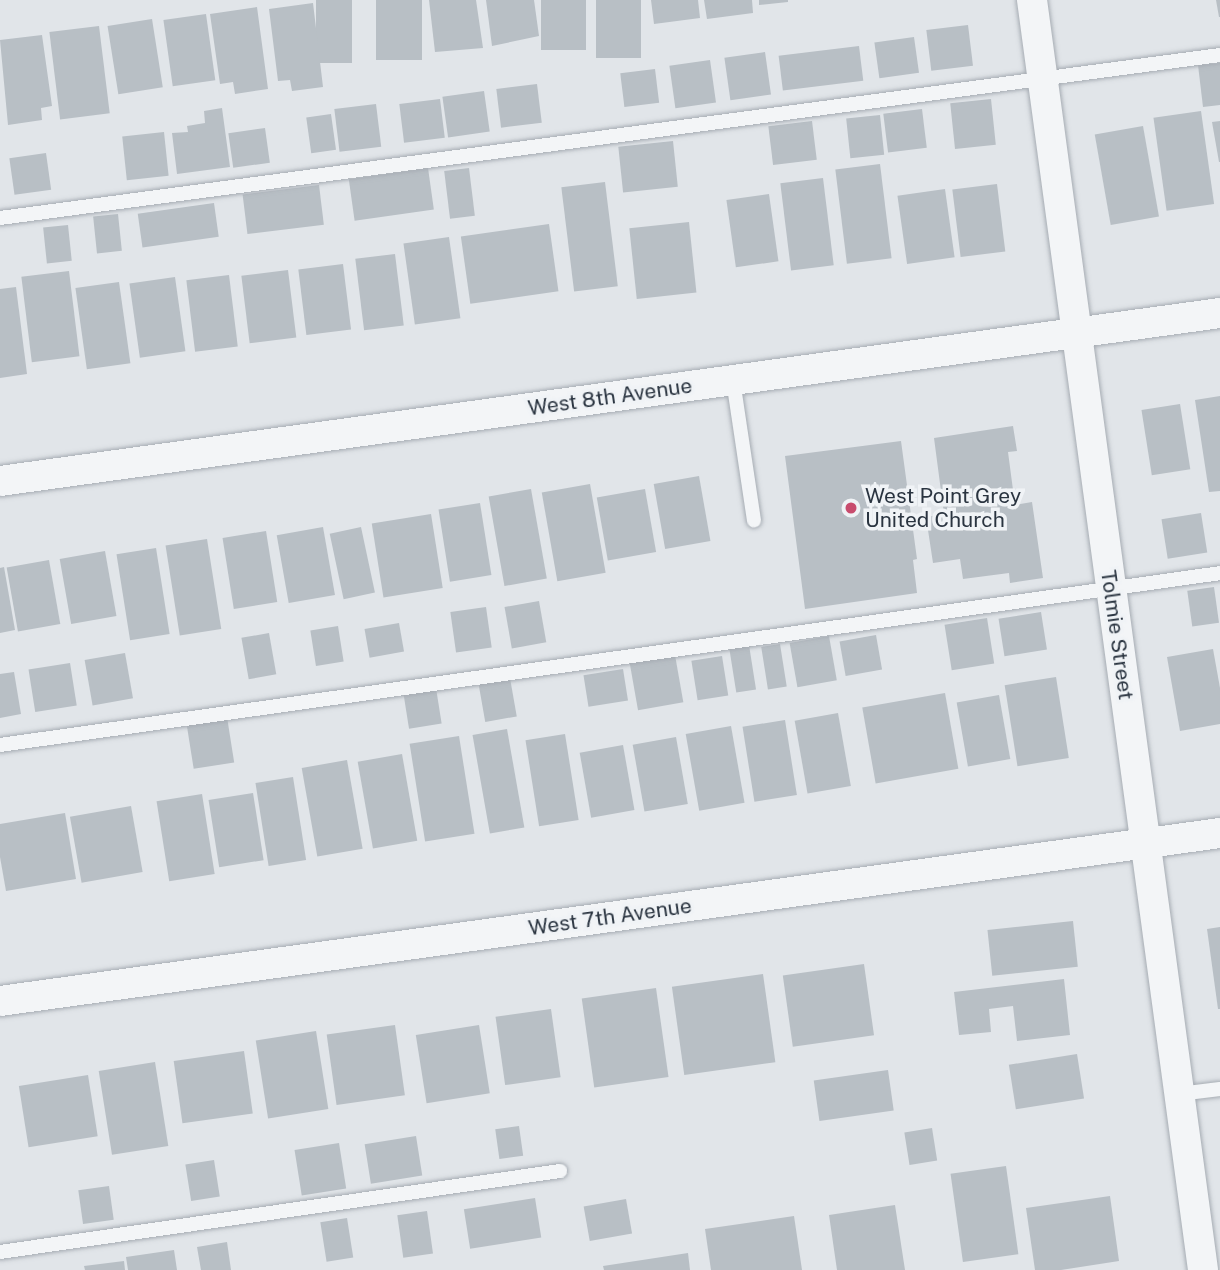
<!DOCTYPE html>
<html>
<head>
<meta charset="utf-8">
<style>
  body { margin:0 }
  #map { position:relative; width:1220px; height:1270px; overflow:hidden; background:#e1e5e9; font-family:"Public Sans",sans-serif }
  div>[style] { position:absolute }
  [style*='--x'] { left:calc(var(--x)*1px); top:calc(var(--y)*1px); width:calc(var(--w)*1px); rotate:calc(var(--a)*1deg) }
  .building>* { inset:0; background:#b8bfc5; transform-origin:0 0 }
  .roads { filter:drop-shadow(0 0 2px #a6acb3) drop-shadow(0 0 2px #a6acb3) }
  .service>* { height:14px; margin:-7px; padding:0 7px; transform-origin:7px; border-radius:7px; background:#f3f5f7 }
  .minor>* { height:30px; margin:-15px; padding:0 15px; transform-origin:15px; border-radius:15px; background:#f3f5f7 }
  .dots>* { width:19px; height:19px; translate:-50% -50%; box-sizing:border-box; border:4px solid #f0f3f6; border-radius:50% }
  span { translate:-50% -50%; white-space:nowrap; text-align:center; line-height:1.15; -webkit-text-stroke:7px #f0f3f6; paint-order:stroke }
  .street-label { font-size:21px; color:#2a3440 }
  .poi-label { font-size:21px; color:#2a3440 }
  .left { translate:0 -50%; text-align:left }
</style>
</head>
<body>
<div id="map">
  <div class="building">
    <div style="left:316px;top:0;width:36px;height:63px"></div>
    <div style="left:376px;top:0;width:46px;height:60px"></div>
    <div style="clip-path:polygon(429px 0,476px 0,483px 48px,435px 52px)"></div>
    <div style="clip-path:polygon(486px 0,534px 0,539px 36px,492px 46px)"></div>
    <div style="left:541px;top:0;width:45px;height:50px"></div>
    <div style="left:596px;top:0;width:45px;height:58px"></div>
    <div style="clip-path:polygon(651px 0,698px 0,700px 18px,654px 24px)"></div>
    <div style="clip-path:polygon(704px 0,752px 0,753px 13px,707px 19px)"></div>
    <div style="clip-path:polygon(759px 0,788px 0,788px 2px,759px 5px)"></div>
    <div style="clip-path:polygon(1216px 0,1220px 0,1220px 17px,1219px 17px)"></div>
    <div style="clip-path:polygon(313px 3px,323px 87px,292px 91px,290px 80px,278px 81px,269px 9px)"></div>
    <div style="clip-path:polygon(257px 7px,268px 89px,235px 94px,233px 82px,220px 84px,210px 14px)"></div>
    <div style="left:206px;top:14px;width:67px;height:43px;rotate:82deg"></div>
    <div style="left:152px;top:19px;width:69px;height:45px;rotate:81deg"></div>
    <div style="left:968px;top:25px;width:41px;height:42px;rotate:83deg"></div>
    <div style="left:99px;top:26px;width:88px;height:50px;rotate:83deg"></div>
    <div style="clip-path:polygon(42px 35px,52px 106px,41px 108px,42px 120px,8px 125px,0 40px)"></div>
    <div style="left:914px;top:37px;width:36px;height:40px;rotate:82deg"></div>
    <div style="left:859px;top:46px;width:35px;height:81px;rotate:83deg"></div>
    <div style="left:765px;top:52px;width:43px;height:41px;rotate:82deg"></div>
    <div style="left:710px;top:60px;width:43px;height:41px;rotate:82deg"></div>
    <div style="clip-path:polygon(1220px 63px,1220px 105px,1203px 107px,1198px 65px)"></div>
    <div style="left:655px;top:69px;width:34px;height:35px;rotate:83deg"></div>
    <div style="left:537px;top:84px;width:39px;height:41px;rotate:83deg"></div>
    <div style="left:484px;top:91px;width:41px;height:42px;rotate:82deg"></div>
    <div style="left:440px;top:99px;width:39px;height:41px;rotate:83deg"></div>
    <div style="left:991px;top:99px;width:46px;height:41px;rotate:84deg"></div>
    <div style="left:376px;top:104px;width:43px;height:42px;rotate:83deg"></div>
    <div style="clip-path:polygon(222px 108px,230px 167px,177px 174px,172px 133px,188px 132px,187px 126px,205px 123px,204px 111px)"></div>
    <div style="left:922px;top:109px;width:39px;height:39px;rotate:83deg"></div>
    <div style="left:1201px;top:111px;width:94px;height:48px;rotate:82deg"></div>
    <div style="left:331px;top:114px;width:36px;height:25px;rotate:82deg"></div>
    <div style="left:880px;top:115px;width:40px;height:34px;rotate:84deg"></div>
    <div style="left:812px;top:121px;width:39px;height:44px;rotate:83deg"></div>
    <div style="clip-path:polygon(1220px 121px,1220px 162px,1219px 162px,1212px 122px)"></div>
    <div style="left:1143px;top:126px;width:92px;height:49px;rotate:80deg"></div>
    <div style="left:265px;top:128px;width:35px;height:37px;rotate:82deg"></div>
    <div style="left:164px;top:132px;width:44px;height:42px;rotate:84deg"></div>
    <div style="left:673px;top:141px;width:46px;height:55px;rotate:84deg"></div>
    <div style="left:46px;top:153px;width:37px;height:37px;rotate:82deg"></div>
    <div style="left:880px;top:164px;width:95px;height:45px;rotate:83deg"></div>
    <div style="left:428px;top:168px;width:42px;height:80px;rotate:82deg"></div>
    <div style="left:469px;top:168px;width:48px;height:25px;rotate:83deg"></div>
    <div style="left:823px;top:178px;width:88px;height:43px;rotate:83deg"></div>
    <div style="left:605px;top:182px;width:105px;height:44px;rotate:83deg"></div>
    <div style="left:997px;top:184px;width:68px;height:45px;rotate:83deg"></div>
    <div style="left:319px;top:185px;width:40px;height:77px;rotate:83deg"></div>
    <div style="left:945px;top:189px;width:69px;height:48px;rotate:82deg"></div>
    <div style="left:769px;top:194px;width:68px;height:43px;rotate:82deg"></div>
    <div style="left:214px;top:203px;width:34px;height:77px;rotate:82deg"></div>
    <div style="left:118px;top:214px;width:37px;height:25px;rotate:84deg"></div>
    <div style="left:689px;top:222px;width:71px;height:60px;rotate:84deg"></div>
    <div style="left:549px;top:224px;width:68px;height:89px;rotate:82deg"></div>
    <div style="left:68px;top:225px;width:36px;height:25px;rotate:84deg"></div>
    <div style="left:449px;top:237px;width:82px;height:46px;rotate:82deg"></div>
    <div style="left:395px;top:254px;width:72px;height:40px;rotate:83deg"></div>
    <div style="left:343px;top:264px;width:66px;height:45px;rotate:83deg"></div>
    <div style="left:288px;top:270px;width:68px;height:47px;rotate:83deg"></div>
    <div style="left:69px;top:271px;width:86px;height:48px;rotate:83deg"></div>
    <div style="left:229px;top:275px;width:72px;height:43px;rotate:83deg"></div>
    <div style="left:175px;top:277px;width:75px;height:46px;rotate:82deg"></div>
    <div style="left:119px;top:282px;width:82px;height:44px;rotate:82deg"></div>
    <div style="clip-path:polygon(16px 287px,27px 374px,0 378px,0 289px)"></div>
    <div style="clip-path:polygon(1220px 396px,1220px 491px,1209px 492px,1195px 400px)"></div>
    <div style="left:1180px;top:404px;width:66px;height:39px;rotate:81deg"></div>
    <div style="clip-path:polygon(1013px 426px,1017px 451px,1008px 452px,1015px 505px,1032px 502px,1043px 578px,1010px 583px,1009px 573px,963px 579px,960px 559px,933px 563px,926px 517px,944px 514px,934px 438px)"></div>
    <div style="clip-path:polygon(901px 441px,917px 559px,913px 560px,917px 593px,805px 609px,785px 456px)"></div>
    <div style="left:699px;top:476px;width:66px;height:46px;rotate:80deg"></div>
    <div style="left:590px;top:484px;width:90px;height:49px;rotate:80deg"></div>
    <div style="left:531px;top:489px;width:91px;height:43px;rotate:80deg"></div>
    <div style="left:645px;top:489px;width:64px;height:49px;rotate:80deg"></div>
    <div style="left:480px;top:503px;width:73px;height:42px;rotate:81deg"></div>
    <div style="left:1201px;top:513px;width:40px;height:40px;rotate:81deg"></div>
    <div style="left:431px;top:514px;width:75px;height:60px;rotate:81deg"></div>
    <div style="left:323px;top:527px;width:69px;height:47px;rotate:80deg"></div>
    <div style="left:361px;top:527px;width:67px;height:32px;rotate:78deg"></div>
    <div style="left:266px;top:531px;width:72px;height:44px;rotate:81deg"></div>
    <div style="left:207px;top:539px;width:91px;height:42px;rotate:81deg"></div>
    <div style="left:156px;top:548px;width:87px;height:40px;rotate:81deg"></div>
    <div style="left:105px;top:551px;width:66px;height:46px;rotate:80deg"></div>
    <div style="left:49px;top:560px;width:65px;height:43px;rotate:80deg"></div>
    <div style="clip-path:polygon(4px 567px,15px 630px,0 633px,0 568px)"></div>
    <div style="left:1214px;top:587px;width:36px;height:27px;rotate:82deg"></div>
    <div style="left:539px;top:601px;width:42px;height:35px;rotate:80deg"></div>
    <div style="left:486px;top:607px;width:41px;height:36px;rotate:82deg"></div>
    <div style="left:1041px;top:612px;width:38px;height:43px;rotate:81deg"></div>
    <div style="left:987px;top:618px;width:46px;height:43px;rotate:81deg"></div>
    <div style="left:399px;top:623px;width:29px;height:35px;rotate:80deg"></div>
    <div style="left:338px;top:626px;width:36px;height:28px;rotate:81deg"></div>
    <div style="left:269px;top:633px;width:42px;height:28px;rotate:80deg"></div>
    <div style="left:876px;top:635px;width:35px;height:37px;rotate:80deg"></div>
    <div style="left:829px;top:636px;width:45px;height:40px;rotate:80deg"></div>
    <div style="left:780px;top:644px;width:43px;height:19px;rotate:81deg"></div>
    <div style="left:749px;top:645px;width:45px;height:20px;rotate:81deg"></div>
    <div style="clip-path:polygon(1213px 649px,1220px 688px,1220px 724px,1180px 731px,1167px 657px)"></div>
    <div style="left:125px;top:653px;width:46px;height:41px;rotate:80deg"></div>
    <div style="left:675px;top:655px;width:48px;height:46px;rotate:80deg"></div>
    <div style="left:722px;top:656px;width:40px;height:31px;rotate:81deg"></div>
    <div style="left:70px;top:663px;width:43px;height:42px;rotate:81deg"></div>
    <div style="left:623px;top:669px;width:32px;height:40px;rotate:81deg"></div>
    <div style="clip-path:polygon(14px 672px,21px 714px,0 718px,0 674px)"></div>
    <div style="left:1056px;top:677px;width:82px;height:52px;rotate:81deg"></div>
    <div style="left:510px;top:678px;width:39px;height:32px;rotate:80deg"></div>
    <div style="left:436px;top:688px;width:36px;height:33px;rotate:81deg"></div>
    <div style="left:945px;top:693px;width:77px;height:84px;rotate:80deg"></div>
    <div style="left:999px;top:695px;width:65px;height:43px;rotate:80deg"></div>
    <div style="left:838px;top:713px;width:74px;height:44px;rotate:80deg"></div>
    <div style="left:227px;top:717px;width:46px;height:41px;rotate:81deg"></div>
    <div style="left:785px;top:720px;width:76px;height:43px;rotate:81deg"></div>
    <div style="left:731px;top:726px;width:78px;height:46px;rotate:80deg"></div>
    <div style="left:507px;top:729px;width:100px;height:35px;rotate:80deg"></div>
    <div style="left:565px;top:734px;width:87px;height:40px;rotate:81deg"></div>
    <div style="left:459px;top:736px;width:99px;height:50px;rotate:81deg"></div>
    <div style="left:676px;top:737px;width:68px;height:44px;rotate:80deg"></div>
    <div style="left:623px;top:745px;width:66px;height:44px;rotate:80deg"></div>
    <div style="left:402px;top:754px;width:88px;height:45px;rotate:80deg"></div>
    <div style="left:347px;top:760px;width:90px;height:46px;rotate:80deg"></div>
    <div style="left:293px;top:777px;width:84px;height:38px;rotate:81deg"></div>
    <div style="left:253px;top:793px;width:68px;height:45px;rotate:81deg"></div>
    <div style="left:202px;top:794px;width:81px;height:46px;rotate:81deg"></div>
    <div style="left:131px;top:806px;width:67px;height:62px;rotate:80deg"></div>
    <div style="clip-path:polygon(65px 813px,76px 879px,6px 891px,0 857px,0 824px)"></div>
    <div style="left:1073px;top:921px;width:46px;height:86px;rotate:84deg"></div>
    <div style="clip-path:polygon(1220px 927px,1220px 1009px,1218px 1009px,1207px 929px)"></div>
    <div style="left:864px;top:964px;width:72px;height:82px;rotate:82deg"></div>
    <div style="left:763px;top:974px;width:89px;height:92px;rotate:82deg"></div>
    <div style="clip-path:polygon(1064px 979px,1070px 1035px,1017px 1041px,1013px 1006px,989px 1009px,991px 1032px,959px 1035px,954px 992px)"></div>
    <div style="left:656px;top:988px;width:90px;height:75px;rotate:82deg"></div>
    <div style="left:551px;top:1009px;width:69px;height:56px;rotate:82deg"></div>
    <div style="left:395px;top:1025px;width:71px;height:69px;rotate:82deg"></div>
    <div style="left:479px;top:1025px;width:69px;height:64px;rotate:81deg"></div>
    <div style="left:316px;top:1031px;width:79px;height:61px;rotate:81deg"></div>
    <div style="left:244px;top:1051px;width:63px;height:71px;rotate:82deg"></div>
    <div style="left:1077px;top:1054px;width:45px;height:69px;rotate:81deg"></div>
    <div style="left:155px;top:1062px;width:85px;height:57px;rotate:81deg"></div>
    <div style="left:888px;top:1070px;width:41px;height:75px;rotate:82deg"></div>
    <div style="left:88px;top:1075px;width:62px;height:70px;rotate:81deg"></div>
    <div style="left:519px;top:1126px;width:30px;height:24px;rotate:82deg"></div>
    <div style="left:932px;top:1128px;width:33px;height:28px;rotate:81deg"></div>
    <div style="left:416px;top:1136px;width:40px;height:52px;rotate:81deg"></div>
    <div style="left:339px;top:1143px;width:46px;height:45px;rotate:81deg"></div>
    <div style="left:214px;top:1160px;width:37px;height:29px;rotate:81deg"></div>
    <div style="left:1006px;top:1166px;width:89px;height:56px;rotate:82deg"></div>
    <div style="left:109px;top:1186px;width:34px;height:31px;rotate:82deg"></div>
    <div style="clip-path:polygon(1110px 1196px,1119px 1261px,1061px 1270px,1035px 1270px,1026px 1208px)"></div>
    <div style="left:535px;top:1198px;width:40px;height:72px;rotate:81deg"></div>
    <div style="left:626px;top:1199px;width:35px;height:43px;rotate:80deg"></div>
    <div style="clip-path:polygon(895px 1205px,905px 1270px,837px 1270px,829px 1215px)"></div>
    <div style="left:427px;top:1211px;width:43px;height:30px;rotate:82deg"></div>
    <div style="clip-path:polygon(794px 1216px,802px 1270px,711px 1270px,705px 1229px)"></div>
    <div style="left:347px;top:1218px;width:40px;height:27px;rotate:81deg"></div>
    <div style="clip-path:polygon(227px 1242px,231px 1270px,201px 1270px,197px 1247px)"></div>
    <div style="clip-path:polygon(174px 1250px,177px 1270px,128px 1270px,126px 1257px)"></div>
    <div style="clip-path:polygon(688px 1253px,690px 1270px,604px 1270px,603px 1266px)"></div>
    <div style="clip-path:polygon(124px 1261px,125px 1270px,85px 1270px,84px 1266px)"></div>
  </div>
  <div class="roads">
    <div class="service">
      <div style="--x:0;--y:218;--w:1231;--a:-7.61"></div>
      <div style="--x:733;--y:380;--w:142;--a:81.5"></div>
      <div style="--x:0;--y:745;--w:1232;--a:-8.02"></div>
      <div style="--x:1179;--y:1094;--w:41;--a:-7"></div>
      <div style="--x:0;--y:1252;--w:566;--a:-8.23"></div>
    </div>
    <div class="minor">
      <div style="--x:1032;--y:0;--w:1281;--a:82.33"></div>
      <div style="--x:0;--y:481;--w:1232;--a:-7.84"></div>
      <div style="--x:0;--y:1001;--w:1232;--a:-7.84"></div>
    </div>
  </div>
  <div class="dots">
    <div style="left:851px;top:508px;background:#c84c6e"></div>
  </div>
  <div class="street-label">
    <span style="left:610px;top:397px;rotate:-8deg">West 8th Avenue</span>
    <span style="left:1117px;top:635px;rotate:82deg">Tolmie Street</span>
    <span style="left:610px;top:917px;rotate:-8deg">West 7th Avenue</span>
  </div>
  <div class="poi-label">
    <span class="left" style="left:865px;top:508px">West Point Grey<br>United Church</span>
  </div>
</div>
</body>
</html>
